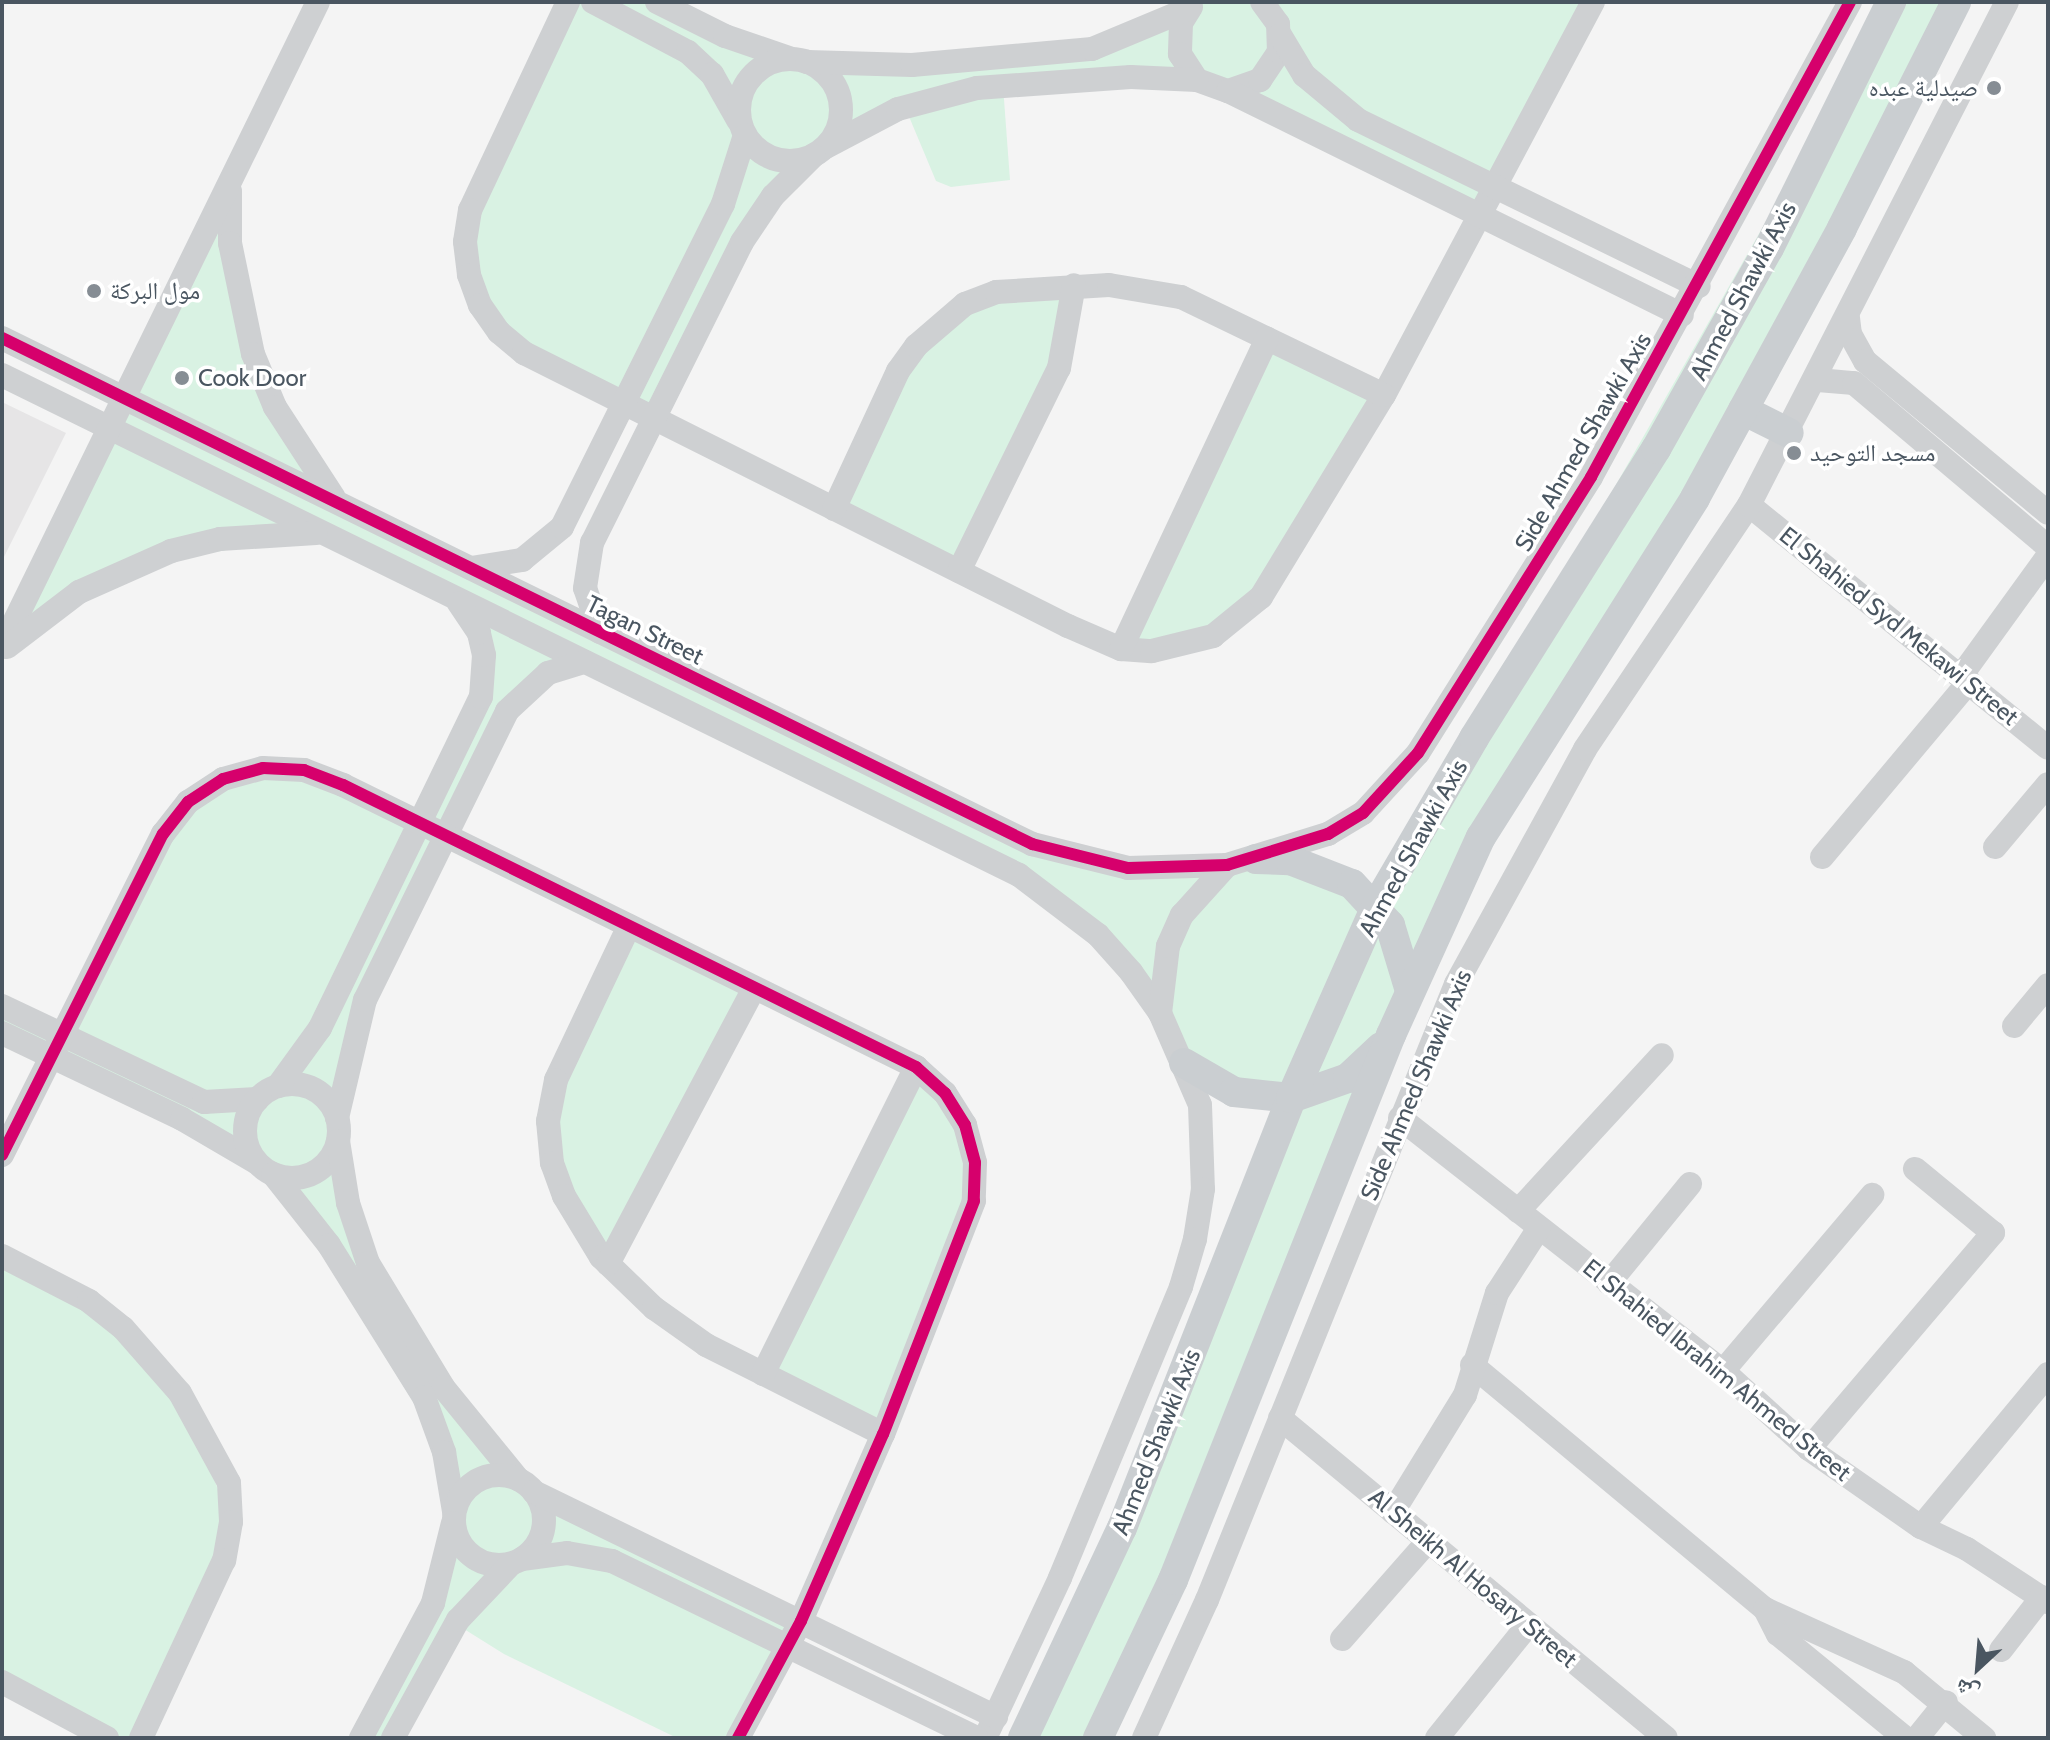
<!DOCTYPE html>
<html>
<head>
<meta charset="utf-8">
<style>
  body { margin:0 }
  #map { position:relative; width:2050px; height:1740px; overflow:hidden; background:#f4f4f4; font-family:Cabin,"Noto Naskh Arabic",sans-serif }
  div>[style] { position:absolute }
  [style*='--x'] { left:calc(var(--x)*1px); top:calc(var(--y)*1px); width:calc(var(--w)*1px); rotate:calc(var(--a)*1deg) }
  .education>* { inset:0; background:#e6e5e6 }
  .green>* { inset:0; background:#d9f2e3 }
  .minor>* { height:24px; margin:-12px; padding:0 12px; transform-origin:12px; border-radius:12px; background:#ced0d2 }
  .minor>.ring { margin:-12px; padding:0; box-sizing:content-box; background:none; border:24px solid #ced0d2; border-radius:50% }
  .major>* { height:30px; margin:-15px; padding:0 15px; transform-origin:15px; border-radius:15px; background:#caced1 }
  .cycleway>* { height:12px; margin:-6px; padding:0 6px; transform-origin:6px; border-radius:6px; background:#d6006c }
  .dots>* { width:22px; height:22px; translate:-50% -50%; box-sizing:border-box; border:4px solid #fff; border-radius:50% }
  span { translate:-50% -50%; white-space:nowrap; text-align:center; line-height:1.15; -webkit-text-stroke:7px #fff; paint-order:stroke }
  .poi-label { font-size:24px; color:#4a5661 }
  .right { translate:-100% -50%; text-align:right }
  .left { translate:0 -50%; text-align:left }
  .street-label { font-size:24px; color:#4a5661 }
  .frame { position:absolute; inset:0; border:4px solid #4a5661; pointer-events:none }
  .north { position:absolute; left:1938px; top:1628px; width:80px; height:80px; -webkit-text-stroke:6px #fff; paint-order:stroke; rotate:206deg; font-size:22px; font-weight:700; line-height:32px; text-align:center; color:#4a5661 }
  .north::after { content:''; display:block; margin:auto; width:28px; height:36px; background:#4a5661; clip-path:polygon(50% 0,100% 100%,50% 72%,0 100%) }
</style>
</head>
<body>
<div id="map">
  <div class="education">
    <div style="clip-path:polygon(2px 402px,66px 433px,2px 561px)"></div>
  </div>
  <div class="green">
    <div style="clip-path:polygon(568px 2px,657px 2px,792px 59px,1092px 49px,1195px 2px,1593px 2px,1478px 212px,1228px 91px,1003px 86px,1010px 180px,951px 187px,936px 181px,905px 107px,792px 175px,654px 418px,499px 332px,465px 242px)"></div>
    <div style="clip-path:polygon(1891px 2px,1956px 2px,1842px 228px,1531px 752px,1098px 1738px,1022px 1738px,1291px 1098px,1207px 1080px,1160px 1013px,1060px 903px,584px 662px,533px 684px,365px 1000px,337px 1118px,368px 1263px,518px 1479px,801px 1621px,738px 1738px,677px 1738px,504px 1654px,456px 1624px,393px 1738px,361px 1738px,449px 1548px,444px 1452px,273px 1174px,2px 1033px,2px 1006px,59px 1034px,188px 802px,263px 768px,419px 823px,481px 697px,469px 614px,322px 533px,126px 568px,2px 651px,230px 186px,253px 354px,338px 503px,1079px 859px,1256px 859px,1376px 906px)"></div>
    <div style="clip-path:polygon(1074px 285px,1071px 313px,959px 571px,834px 509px,898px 371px,965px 304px)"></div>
    <div style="clip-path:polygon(1267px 339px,1384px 395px,1239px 619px,1121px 649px)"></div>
    <div style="clip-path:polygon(629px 926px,754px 988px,601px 1257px,580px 1228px,548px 1121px)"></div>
    <div style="clip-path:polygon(916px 1067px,975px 1163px,883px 1434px,763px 1374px)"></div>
    <div style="clip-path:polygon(2px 1256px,89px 1301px,180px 1393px,231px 1522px,141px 1738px,107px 1738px,2px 1682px)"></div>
  </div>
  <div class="minor">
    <div style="--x:568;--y:2;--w:230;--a:115.2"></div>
    <div style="--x:470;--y:210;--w:32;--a:99"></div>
    <div style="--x:465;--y:242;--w:33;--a:83"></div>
    <div style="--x:469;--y:275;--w:32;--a:70"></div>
    <div style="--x:480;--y:305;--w:33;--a:55"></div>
    <div style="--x:499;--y:332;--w:33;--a:40"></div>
    <div style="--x:524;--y:353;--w:609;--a:26.65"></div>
    <div style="--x:1068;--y:626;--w:58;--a:23.5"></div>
    <div style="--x:1121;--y:649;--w:31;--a:4"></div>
    <div style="--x:1152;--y:651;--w:63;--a:-13.8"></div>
    <div style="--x:1213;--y:636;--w:62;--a:-39.1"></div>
    <div style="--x:1261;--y:597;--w:237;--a:-58.7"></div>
    <div style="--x:1384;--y:395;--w:445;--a:-62"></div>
    <div style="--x:593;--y:2;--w:107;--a:27.8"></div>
    <div style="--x:688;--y:52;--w:33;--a:43"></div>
    <div style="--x:712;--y:74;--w:53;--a:60.5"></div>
    <div style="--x:657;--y:2;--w:76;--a:26.6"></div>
    <div style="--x:725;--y:36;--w:68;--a:19"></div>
    <div style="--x:1191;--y:7;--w:19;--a:122"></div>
    <div style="--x:1181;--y:23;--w:31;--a:92"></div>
    <div style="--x:1180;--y:54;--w:31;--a:57"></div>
    <div style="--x:1197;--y:80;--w:33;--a:20"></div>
    <div style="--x:1228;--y:91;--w:34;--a:-19"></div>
    <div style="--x:1260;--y:80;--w:34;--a:-56"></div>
    <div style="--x:1279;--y:52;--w:28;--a:-92"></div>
    <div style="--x:1278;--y:24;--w:27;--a:-126"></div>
    <div style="--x:1280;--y:35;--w:47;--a:59"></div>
    <div style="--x:1304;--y:75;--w:70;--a:39.8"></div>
    <div style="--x:1358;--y:120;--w:379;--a:26"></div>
    <div class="ring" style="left:739px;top:59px;width:78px;height:78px"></div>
    <div style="--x:807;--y:62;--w:105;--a:1.6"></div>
    <div style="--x:912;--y:65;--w:181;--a:-5.1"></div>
    <div style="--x:1092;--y:49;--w:104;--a:-22.6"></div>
    <div style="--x:1228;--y:91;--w:506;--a:26.26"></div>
    <div style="--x:826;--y:147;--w:81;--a:-27.8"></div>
    <div style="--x:898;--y:109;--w:82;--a:-14.9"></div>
    <div style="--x:977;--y:88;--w:154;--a:-4.1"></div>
    <div style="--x:1131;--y:77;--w:66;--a:2.6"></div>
    <div style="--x:230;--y:191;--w:52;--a:90"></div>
    <div style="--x:230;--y:243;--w:113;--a:78.3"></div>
    <div style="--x:253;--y:354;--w:57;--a:67.5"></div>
    <div style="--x:275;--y:407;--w:108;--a:57"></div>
    <div style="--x:1848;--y:318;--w:16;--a:83"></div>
    <div style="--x:1850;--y:334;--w:31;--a:61"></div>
    <div style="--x:1865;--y:361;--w:238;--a:39.7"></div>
    <div style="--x:2;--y:338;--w:1148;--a:26.16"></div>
    <div style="--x:1032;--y:844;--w:99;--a:14"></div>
    <div style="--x:1128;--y:868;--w:99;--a:-1.7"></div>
    <div style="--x:1227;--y:865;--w:106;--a:-17.1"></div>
    <div style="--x:1328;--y:834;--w:41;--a:-31"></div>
    <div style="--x:1363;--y:813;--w:81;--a:-47.5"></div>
    <div style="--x:1418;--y:753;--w:326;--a:-57.9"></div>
    <div style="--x:1591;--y:477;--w:541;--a:-61.4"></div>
    <div style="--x:2;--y:375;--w:1133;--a:26.18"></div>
    <div style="--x:1019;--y:875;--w:99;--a:37.2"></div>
    <div style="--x:1098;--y:935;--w:50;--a:48.3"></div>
    <div style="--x:1131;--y:972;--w:50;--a:54.7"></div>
    <div style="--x:1160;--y:1013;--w:100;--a:66.5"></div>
    <div style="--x:1200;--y:1105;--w:84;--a:88"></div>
    <div style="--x:1203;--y:1189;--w:51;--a:99.1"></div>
    <div style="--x:1195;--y:1239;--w:50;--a:106.3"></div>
    <div style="--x:1181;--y:1287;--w:315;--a:112.6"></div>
    <div style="--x:1060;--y:1578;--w:177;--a:115.1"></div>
    <div style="--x:1818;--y:380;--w:36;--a:5"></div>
    <div style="--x:1854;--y:383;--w:254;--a:40.2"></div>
    <div style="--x:1749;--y:505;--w:385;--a:39.1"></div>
    <div style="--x:834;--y:509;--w:152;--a:-65.1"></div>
    <div style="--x:898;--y:371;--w:31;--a:-54"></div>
    <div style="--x:916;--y:346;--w:65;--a:-40.6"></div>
    <div style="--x:965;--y:304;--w:33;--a:-21"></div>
    <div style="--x:996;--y:292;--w:113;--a:-3.5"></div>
    <div style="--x:1109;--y:285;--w:73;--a:9.5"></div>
    <div style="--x:1181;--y:297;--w:225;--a:25.8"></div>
    <div style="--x:471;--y:568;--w:52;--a:-8.9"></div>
    <div style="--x:522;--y:560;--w:52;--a:-39.5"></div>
    <div style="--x:562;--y:527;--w:361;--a:-63.5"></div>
    <div style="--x:723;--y:204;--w:72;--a:-72.3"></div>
    <div style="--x:959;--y:571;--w:226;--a:-63.8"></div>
    <div style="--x:1059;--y:368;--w:84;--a:-79.8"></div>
    <div style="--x:600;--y:632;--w:46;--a:-108.8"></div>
    <div style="--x:585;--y:588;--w:46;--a:-81.2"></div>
    <div style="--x:592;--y:543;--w:336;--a:-63.5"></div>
    <div style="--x:742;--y:242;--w:55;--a:-56"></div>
    <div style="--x:773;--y:196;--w:57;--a:-45"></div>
    <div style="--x:2;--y:647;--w:718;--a:-63.9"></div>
    <div style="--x:7;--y:647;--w:91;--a:-37.4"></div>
    <div style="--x:79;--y:592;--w:101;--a:-24"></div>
    <div style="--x:171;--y:551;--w:50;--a:-13.8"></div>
    <div style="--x:220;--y:539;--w:96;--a:-3.6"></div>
    <div style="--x:1121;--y:649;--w:343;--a:-64.8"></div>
    <div style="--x:1961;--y:676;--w:148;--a:-54.1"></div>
    <div style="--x:1995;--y:847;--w:82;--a:-49.9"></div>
    <div style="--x:1822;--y:857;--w:229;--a:-50"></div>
    <div style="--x:629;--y:926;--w:170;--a:115.4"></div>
    <div style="--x:556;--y:1080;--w:42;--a:101"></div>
    <div style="--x:548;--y:1121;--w:42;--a:84.6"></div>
    <div style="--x:552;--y:1163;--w:35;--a:70"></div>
    <div style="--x:564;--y:1196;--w:71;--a:58.8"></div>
    <div style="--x:601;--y:1257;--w:74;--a:43.9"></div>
    <div style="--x:654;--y:1308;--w:64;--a:35.4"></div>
    <div style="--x:706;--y:1345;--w:198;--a:26.7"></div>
    <div style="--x:2;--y:1006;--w:224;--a:25.4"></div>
    <div style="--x:204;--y:1102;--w:54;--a:-3.2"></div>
    <div style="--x:1160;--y:1013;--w:67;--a:-83.2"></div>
    <div style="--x:1168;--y:946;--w:34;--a:-66"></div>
    <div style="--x:1182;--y:915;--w:67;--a:-48"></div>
    <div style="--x:2014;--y:1026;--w:53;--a:-50.3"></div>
    <div style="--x:2;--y:1033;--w:199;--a:25.5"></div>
    <div style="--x:182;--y:1119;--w:86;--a:30.2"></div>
    <div class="ring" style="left:245px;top:1084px;width:70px;height:70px"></div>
    <div style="--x:278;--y:1086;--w:72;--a:-54.1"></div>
    <div style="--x:320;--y:1028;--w:368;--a:-64.1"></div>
    <div style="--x:481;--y:697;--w:42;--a:-85.9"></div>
    <div style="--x:484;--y:655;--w:23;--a:-103"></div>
    <div style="--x:479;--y:633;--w:36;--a:-124"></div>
    <div style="--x:337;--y:1118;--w:121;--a:-76.7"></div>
    <div style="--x:365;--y:1000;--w:322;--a:-63.8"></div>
    <div style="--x:507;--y:711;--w:56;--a:-42.8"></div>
    <div style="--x:548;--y:673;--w:38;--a:-17"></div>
    <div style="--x:1400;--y:1118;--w:410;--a:38.1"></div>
    <div style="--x:1723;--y:1371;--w:116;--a:42.2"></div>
    <div style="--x:1809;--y:1449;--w:136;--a:34.9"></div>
    <div style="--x:1921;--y:1527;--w:51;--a:25.6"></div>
    <div style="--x:1967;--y:1549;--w:97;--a:33.2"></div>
    <div style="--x:338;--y:1141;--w:63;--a:80.8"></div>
    <div style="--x:348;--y:1203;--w:63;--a:71.6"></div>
    <div style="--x:368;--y:1263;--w:145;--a:58.8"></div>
    <div style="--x:443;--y:1387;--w:119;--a:50.8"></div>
    <div style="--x:2;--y:1155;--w:359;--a:-63.4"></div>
    <div style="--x:163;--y:834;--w:41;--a:-52"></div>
    <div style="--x:188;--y:802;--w:42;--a:-33.3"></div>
    <div style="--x:223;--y:779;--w:41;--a:-15.4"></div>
    <div style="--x:263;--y:768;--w:41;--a:2.8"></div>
    <div style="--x:304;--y:770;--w:42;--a:21"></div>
    <div style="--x:343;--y:785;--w:639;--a:26.2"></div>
    <div style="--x:916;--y:1067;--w:39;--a:42"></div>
    <div style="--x:945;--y:1093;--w:38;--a:58"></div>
    <div style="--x:965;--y:1125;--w:39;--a:75"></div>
    <div style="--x:975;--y:1163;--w:38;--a:92"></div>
    <div style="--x:974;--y:1201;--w:250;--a:111.3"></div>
    <div style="--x:883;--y:1434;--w:204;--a:113.7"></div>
    <div style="--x:801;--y:1621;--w:133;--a:118.3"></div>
    <div style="--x:273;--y:1174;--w:90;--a:51.7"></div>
    <div style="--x:329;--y:1245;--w:179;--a:58"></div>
    <div style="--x:424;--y:1397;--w:59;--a:70"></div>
    <div style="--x:444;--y:1452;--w:60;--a:80.4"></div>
    <div style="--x:1518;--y:1211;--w:212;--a:-47.3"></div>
    <div style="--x:2;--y:1256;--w:98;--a:27.3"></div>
    <div style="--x:89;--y:1301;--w:43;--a:38.5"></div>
    <div style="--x:123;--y:1328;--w:86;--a:48.8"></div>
    <div style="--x:180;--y:1393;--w:102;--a:61.4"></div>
    <div style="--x:229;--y:1483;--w:39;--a:87"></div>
    <div style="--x:231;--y:1522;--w:39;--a:100"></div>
    <div style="--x:224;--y:1560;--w:196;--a:115"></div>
    <div style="--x:608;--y:1264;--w:312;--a:-62.1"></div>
    <div style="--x:1609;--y:1283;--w:128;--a:-50.7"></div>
    <div style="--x:1472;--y:1365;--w:381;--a:39.8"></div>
    <div style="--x:1765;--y:1609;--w:153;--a:24.4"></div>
    <div style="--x:1904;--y:1672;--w:104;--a:39.5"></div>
    <div style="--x:1723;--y:1371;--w:231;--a:-49.7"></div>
    <div style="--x:763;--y:1374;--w:343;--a:-63.5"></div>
    <div style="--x:1280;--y:1418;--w:501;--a:39.66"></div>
    <div style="--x:1809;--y:1449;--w:284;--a:-49.6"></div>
    <div style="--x:1993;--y:1233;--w:101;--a:-140.6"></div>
    <div class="ring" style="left:454px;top:1475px;width:66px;height:66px"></div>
    <div style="--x:534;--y:1492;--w:514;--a:25.97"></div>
    <div style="--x:1393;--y:1512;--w:137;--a:-58.4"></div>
    <div style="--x:1465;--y:1395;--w:107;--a:-72.6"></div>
    <div style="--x:1497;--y:1293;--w:77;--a:-57.1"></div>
    <div style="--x:1921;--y:1527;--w:199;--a:-50.3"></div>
    <div style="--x:522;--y:1559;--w:45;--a:-7.6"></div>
    <div style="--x:567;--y:1553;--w:46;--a:10.1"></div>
    <div style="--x:612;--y:1561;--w:405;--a:25.9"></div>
    <div style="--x:1765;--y:1609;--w:28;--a:63"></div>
    <div style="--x:1778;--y:1634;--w:164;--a:39.3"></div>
    <div style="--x:1342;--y:1639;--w:130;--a:-48.7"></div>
    <div style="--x:2001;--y:1650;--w:67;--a:-52.3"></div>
    <div style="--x:2;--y:1682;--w:119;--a:28.1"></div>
    <div style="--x:361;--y:1738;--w:153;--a:-61.9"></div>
    <div style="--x:433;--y:1603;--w:82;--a:-76"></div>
    <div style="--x:393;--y:1738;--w:135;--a:-61.2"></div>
    <div style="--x:458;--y:1620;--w:77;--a:-46.6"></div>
    <div style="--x:1144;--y:1738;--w:152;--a:-65.5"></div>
    <div style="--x:1207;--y:1600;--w:664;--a:-67.99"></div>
    <div style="--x:1456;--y:984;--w:268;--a:-61.2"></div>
    <div style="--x:1585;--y:749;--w:294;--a:-56.1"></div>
    <div style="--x:1749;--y:505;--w:565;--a:-62.85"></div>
    <div style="--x:1437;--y:1738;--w:146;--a:-51.1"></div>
    <div style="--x:1917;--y:1738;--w:46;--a:-51.1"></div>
  </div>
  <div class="major">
    <div style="--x:1743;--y:410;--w:51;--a:26.6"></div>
    <div style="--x:1256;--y:859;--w:34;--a:2"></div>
    <div style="--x:1290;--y:860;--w:66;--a:21.2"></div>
    <div style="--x:1352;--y:884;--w:56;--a:47.2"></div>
    <div style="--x:1390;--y:925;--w:69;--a:73.1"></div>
    <div style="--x:1184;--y:1063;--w:58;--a:30.1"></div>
    <div style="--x:1234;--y:1092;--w:57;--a:6"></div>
    <div style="--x:1291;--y:1098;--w:60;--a:-19.3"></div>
    <div style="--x:1348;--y:1078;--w:45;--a:-43.2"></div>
    <div style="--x:1023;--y:1738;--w:232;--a:-64.8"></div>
    <div style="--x:1122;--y:1528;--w:462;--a:-68.5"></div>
    <div style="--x:1291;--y:1098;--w:210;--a:-66.1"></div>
    <div style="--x:1376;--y:906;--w:194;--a:-59.7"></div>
    <div style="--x:1474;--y:738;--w:342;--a:-57.8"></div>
    <div style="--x:1656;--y:449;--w:231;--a:-60.7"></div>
    <div style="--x:1769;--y:248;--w:275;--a:-63.6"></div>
    <div style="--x:1098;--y:1738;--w:175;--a:-64.6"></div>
    <div style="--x:1173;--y:1580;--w:587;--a:-68.2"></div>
    <div style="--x:1391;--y:1035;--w:217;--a:-65.6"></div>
    <div style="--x:1481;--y:837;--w:401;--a:-57.7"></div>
    <div style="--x:1695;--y:498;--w:307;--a:-61.4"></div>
    <div style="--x:1842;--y:228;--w:253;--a:-63.2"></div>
  </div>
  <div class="cycleway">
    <div style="--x:2;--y:338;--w:1148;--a:26.16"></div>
    <div style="--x:1032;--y:844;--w:99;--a:14"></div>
    <div style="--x:1128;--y:868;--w:99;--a:-1.7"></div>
    <div style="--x:1227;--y:865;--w:106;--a:-17.1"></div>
    <div style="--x:1328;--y:834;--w:41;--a:-31"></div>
    <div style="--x:1363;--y:813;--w:81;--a:-47.5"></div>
    <div style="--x:1418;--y:753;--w:326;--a:-57.9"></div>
    <div style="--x:1591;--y:477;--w:541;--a:-61.4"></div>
    <div style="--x:2;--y:1155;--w:359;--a:-63.4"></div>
    <div style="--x:163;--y:834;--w:41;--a:-52"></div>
    <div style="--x:188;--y:802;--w:42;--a:-33.3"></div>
    <div style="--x:223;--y:779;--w:41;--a:-15.4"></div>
    <div style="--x:263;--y:768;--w:41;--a:2.8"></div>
    <div style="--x:304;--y:770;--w:42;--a:21"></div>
    <div style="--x:343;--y:785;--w:639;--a:26.2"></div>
    <div style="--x:916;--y:1067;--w:39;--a:42"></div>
    <div style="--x:945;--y:1093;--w:38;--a:58"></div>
    <div style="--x:965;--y:1125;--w:39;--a:75"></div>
    <div style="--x:975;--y:1163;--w:38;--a:92"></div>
    <div style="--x:974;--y:1201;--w:250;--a:111.3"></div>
    <div style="--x:883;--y:1434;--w:204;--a:113.7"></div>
    <div style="--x:801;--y:1621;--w:133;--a:118.3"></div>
  </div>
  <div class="dots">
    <div style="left:1994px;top:88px;background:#868d94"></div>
    <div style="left:94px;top:291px;background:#868d94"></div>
    <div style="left:182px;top:378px;background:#868d94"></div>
    <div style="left:1794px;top:453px;background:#868d94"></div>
  </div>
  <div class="poi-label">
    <span class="right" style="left:1978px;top:88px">صيدلية عبده</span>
    <span class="left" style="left:110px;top:291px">مول البركة</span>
    <span class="left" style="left:198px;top:378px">Cook Door</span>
    <span class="left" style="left:1810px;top:453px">مسجد التوحيد</span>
  </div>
  <div class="street-label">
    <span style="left:1743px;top:291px;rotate:-62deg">Ahmed Shawki Axis</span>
    <span style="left:1583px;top:442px;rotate:-60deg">Side Ahmed Shawki Axis</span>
    <span style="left:1899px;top:626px;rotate:39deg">El Shahied Syd Mekawi Street</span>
    <span style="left:645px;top:630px;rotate:26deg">Tagan Street</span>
    <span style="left:1413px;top:848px;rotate:-61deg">Ahmed Shawki Axis</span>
    <span style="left:1416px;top:1085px;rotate:-67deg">Side Ahmed Shawki Axis</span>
    <span style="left:1717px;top:1370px;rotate:39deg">El Shahied Ibrahim Ahmed Street</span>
    <span style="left:1156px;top:1442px;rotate:-68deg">Ahmed Shawki Axis</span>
    <span style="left:1473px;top:1578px;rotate:40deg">Al Sheikh Al Hosary Street</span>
  </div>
  <div class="frame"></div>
  <div class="north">ش</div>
</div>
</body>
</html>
